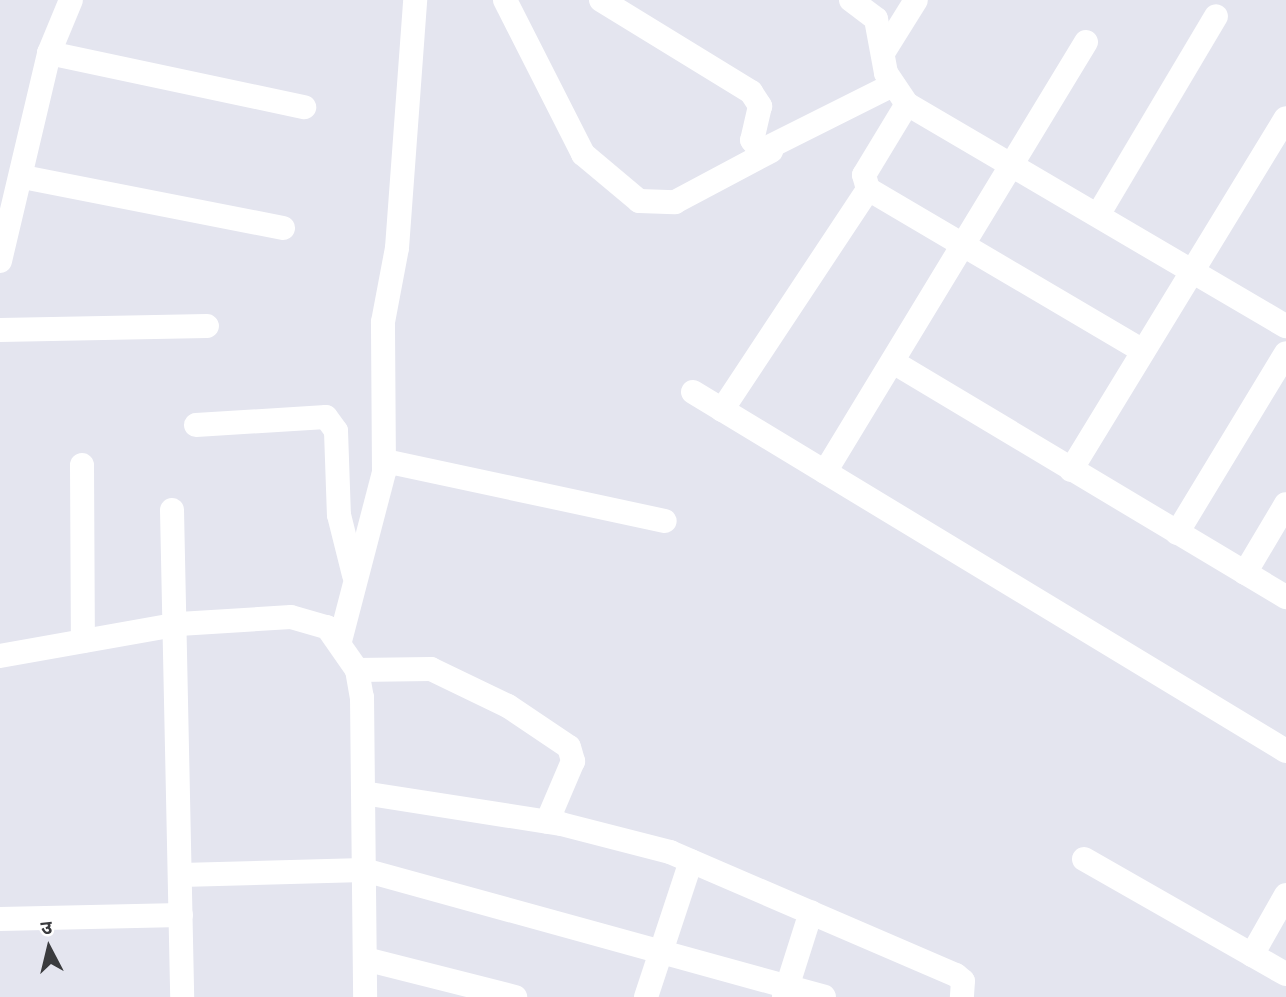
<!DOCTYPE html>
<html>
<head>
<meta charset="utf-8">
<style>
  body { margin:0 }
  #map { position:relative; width:1286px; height:997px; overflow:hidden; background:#e4e5ef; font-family:"Source Serif 4","Noto Sans Devanagari",serif }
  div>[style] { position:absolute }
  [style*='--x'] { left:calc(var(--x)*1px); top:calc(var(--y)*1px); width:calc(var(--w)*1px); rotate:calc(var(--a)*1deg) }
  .minor>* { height:24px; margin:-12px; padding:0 12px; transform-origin:12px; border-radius:12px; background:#fff }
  span { translate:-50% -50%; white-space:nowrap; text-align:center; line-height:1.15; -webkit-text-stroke:7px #fff; paint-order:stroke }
  .north { position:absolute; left:14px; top:913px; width:70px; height:70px; -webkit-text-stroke:5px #fff; paint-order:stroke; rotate:353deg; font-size:19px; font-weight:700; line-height:28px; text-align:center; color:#3a3b3e }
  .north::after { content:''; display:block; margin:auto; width:24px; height:32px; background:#3a3b3e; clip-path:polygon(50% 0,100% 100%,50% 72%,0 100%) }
</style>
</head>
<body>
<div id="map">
  <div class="minor">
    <div style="--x:505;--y:0;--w:173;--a:63.1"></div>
    <div style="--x:583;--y:154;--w:73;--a:40"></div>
    <div style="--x:639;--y:201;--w:36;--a:2"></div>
    <div style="--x:675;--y:202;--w:109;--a:-28"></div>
    <div style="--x:601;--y:0;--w:176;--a:31.5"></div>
    <div style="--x:751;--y:92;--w:17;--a:57"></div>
    <div style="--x:760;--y:106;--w:35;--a:103"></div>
    <div style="--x:752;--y:140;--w:14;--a:51"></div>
    <div style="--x:761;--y:151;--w:145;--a:-26.6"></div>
    <div style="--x:851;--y:0;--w:31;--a:37"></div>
    <div style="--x:876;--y:19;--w:55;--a:79.5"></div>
    <div style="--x:886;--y:73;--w:37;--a:56"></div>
    <div style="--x:907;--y:104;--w:439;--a:30.4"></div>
    <div style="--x:49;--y:53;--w:261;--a:12"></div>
    <div style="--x:883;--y:53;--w:62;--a:-58.1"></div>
    <div style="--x:907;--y:104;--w:83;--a:121.2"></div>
    <div style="--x:864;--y:175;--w:15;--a:74"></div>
    <div style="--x:868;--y:189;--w:319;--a:30.5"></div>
    <div style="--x:23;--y:177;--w:265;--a:11.1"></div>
    <div style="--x:1098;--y:215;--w:231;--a:-59.3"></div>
    <div style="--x:0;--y:261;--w:214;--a:-76.7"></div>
    <div style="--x:49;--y:53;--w:57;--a:-67.5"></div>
    <div style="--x:0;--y:330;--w:207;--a:-1.1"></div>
    <div style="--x:893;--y:362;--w:458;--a:30.9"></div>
    <div style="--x:693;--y:392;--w:693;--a:31.19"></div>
    <div style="--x:722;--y:410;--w:265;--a:-56.5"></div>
    <div style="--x:196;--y:425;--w:130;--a:-3.5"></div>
    <div style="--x:326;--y:417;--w:17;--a:54"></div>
    <div style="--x:336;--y:431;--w:84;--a:88"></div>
    <div style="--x:339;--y:515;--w:62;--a:76"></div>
    <div style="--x:385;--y:461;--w:286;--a:12.1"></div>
    <div style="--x:82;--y:465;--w:176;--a:89.7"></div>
    <div style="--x:1071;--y:470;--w:412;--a:-58.6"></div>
    <div style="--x:825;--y:472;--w:503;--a:-58.74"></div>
    <div style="--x:172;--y:510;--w:487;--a:88.8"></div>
    <div style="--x:1177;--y:533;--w:210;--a:-58.8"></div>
    <div style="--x:1245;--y:573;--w:80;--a:-59.3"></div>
    <div style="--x:340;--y:641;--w:175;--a:-75.4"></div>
    <div style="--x:384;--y:472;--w:150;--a:-90.4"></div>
    <div style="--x:383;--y:322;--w:75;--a:-79.3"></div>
    <div style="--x:397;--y:248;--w:249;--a:-85.8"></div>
    <div style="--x:0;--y:656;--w:182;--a:-10.1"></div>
    <div style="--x:179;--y:624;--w:112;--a:-3.6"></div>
    <div style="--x:291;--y:617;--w:37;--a:16"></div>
    <div style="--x:327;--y:627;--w:52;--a:55.1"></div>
    <div style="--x:357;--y:670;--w:27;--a:80"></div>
    <div style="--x:362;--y:697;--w:300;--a:89.4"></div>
    <div style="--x:357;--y:670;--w:74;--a:-0.8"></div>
    <div style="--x:431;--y:669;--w:85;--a:25.7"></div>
    <div style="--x:508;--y:706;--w:73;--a:33.9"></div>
    <div style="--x:569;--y:747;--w:15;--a:74"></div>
    <div style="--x:573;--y:761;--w:66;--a:113.1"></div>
    <div style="--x:363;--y:793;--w:200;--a:8.9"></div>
    <div style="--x:561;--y:824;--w:113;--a:14.4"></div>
    <div style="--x:670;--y:852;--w:311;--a:23.3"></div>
    <div style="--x:956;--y:975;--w:9;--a:41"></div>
    <div style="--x:963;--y:981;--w:16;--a:94"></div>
    <div style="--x:1084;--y:859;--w:232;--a:29.7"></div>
    <div style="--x:181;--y:875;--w:183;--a:-1.6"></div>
    <div style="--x:364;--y:870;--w:477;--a:15.4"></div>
    <div style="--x:0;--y:919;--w:181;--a:-1.3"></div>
    <div style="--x:1252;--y:955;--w:69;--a:-60.5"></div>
    <div style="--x:365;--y:959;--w:155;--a:14.2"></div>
    <div style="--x:646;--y:997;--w:143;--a:-71.7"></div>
    <div style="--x:784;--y:997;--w:89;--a:-72.4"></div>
  </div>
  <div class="north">उ</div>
</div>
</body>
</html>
